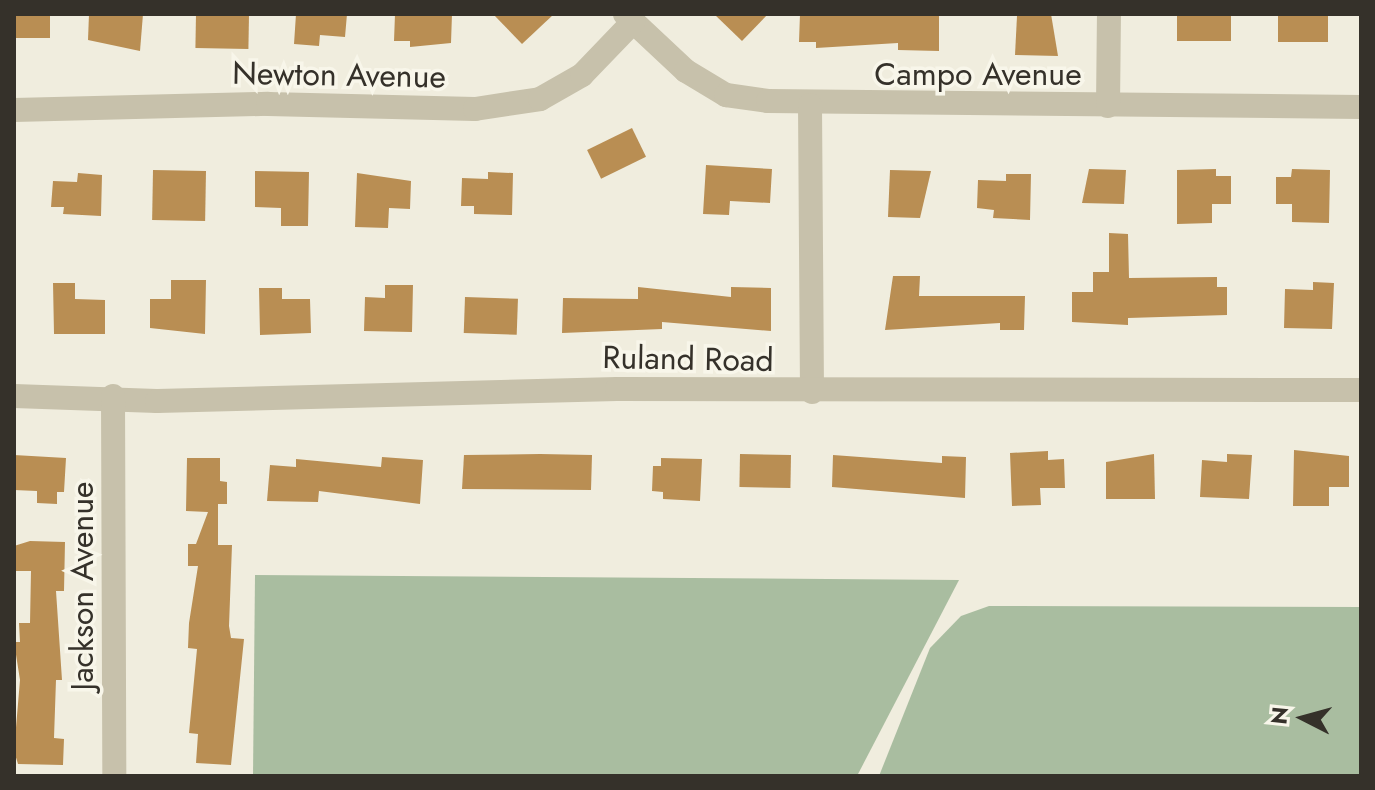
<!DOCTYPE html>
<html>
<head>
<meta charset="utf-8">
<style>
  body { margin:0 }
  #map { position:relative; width:1375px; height:790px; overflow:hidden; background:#f0edde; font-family:Jost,sans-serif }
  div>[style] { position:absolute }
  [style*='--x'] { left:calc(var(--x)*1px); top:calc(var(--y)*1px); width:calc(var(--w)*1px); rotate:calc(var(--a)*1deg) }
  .green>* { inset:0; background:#a9bda0 }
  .building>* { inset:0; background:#b98e53; transform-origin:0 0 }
  .street>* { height:24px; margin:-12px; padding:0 12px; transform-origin:12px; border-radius:12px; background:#c7c1ab }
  span { translate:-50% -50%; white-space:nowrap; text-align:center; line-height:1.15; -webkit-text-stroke:7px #f8f6ea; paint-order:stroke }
  .street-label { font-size:32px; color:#35312a }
  .frame { position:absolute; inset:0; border:16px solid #35312a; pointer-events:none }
  .north { position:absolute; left:1263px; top:678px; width:80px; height:80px; -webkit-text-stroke:6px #f8f6ea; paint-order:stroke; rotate:276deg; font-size:22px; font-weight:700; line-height:32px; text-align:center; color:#35312a }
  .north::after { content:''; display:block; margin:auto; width:28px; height:36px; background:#35312a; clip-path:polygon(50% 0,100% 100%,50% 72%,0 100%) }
</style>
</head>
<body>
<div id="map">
  <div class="green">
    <div style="clip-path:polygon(255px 575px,959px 580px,857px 776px,253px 776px)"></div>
    <div style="clip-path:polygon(989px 606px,1361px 607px,1361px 776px,879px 776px,930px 648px,961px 616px)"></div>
  </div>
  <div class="building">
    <div style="left:14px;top:14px;width:36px;height:24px"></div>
    <div style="clip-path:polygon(89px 14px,143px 14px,140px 51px,88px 40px)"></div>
    <div style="left:196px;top:14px;width:53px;height:34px;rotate:1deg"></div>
    <div style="clip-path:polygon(296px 14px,347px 14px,345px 37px,320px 35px,319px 46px,294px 44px)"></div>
    <div style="clip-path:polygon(395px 14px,452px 14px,451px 43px,410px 47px,410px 41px,394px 41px)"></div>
    <div style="clip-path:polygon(493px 14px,554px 14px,522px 44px)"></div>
    <div style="clip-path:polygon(714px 14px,768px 14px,742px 41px)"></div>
    <div style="clip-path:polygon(800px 14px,939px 14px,939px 51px,898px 50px,898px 43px,816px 48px,816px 42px,799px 42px)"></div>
    <div style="clip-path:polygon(1024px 14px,1051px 14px,1058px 56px,1015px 55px,1017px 16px)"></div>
    <div style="left:1177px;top:14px;width:54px;height:27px"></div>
    <div style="left:1278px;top:14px;width:50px;height:28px"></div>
    <div style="left:632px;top:128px;width:32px;height:50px;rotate:64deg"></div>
    <div style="clip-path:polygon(706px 165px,772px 169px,770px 203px,730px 201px,729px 215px,703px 214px)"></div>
    <div style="clip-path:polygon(1089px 169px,1126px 170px,1124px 204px,1082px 203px)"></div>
    <div style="clip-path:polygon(1216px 169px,1216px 176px,1231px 176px,1231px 204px,1212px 204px,1212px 223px,1177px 224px,1177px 170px)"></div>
    <div style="clip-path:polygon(1292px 169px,1330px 170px,1329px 223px,1292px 222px,1292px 204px,1276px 204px,1276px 177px,1291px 177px)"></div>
    <div style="left:153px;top:170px;width:53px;height:50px;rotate:1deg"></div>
    <div style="clip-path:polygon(890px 170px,931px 171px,920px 218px,888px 217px)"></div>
    <div style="clip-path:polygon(255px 171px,309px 172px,308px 226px,281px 226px,281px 208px,255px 207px)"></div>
    <div style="clip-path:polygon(488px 172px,513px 173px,512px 215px,474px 214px,474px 206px,461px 206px,462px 178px,488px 179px)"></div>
    <div style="clip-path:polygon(78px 173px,102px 175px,101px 216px,63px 214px,64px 207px,51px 207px,53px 181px,77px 182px)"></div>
    <div style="clip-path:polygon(357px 173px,411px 181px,410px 209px,389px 208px,388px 228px,355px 227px)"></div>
    <div style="clip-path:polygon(1006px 174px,1031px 174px,1030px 220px,993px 218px,994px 210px,977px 208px,978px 180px,1006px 181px)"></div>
    <div style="clip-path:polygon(1109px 233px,1128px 234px,1129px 278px,1217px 277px,1217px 287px,1227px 287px,1227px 315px,1128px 318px,1128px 325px,1072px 322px,1072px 292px,1093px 292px,1093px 272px,1109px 272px)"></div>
    <div style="clip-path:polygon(893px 276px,920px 276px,919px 296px,1025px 296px,1024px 330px,1000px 330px,1000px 323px,885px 330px)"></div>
    <div style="clip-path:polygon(171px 280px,206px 280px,205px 334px,150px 328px,150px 299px,171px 299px)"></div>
    <div style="clip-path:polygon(1313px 282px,1334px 283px,1332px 329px,1284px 328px,1285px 289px,1313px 290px)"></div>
    <div style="clip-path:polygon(53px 283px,75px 283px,75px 299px,105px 300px,105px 334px,54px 334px)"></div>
    <div style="clip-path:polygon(385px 285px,413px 285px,412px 332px,364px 331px,365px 297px,385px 298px)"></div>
    <div style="clip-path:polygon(638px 287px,731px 297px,731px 287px,771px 288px,771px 331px,662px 322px,662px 329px,562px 333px,563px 298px,638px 299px)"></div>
    <div style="clip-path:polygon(259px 288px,282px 288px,282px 299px,310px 299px,311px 333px,260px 335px)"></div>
    <div style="left:465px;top:297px;width:53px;height:36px;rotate:2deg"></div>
    <div style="clip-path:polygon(1294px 450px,1349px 456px,1349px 487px,1329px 487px,1329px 506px,1293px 506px)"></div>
    <div style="clip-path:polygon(1048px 451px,1048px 460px,1064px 459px,1065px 488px,1040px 488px,1041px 505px,1012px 506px,1010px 453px)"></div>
    <div style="clip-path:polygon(540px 454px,592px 455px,591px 490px,462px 489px,464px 455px)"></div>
    <div style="left:740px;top:454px;width:51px;height:33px;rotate:1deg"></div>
    <div style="clip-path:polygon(1154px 454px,1155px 499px,1106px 499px,1106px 462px)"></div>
    <div style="clip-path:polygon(1227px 454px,1252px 455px,1249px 499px,1200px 497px,1202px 460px,1227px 462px)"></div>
    <div style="clip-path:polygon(14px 455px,66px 458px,64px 492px,57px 492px,57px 504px,37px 503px,37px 491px,14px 490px)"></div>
    <div style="clip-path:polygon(833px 455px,942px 463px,942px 456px,966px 457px,965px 498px,832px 487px)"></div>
    <div style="clip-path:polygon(382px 457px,423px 460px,420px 504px,319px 491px,318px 502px,267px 501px,270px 465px,296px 467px,296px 459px,381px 467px)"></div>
    <div style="clip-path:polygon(187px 458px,220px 458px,220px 481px,227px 482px,227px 504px,218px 504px,218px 545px,232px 545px,229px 626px,231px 638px,244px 639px,231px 765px,196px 763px,198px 734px,189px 733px,197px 649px,188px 648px,189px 623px,198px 566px,188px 566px,188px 544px,196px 544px,208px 512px,186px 511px)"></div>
    <div style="clip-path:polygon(661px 458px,702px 459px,700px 501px,663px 499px,663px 492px,652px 491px,653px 466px,661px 466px)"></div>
    <div style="clip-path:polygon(30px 541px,65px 542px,64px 591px,56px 591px,62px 680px,56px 680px,54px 738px,64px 739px,63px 765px,18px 764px,14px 751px,20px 680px,14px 642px,20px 642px,19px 623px,30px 623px,31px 571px,14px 571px,14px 546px)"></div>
  </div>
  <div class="street">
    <div style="--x:625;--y:14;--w:83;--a:43.1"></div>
    <div style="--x:686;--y:71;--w:47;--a:31"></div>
    <div style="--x:726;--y:95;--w:42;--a:8.1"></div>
    <div style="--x:768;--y:101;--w:593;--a:0.58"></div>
    <div style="--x:810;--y:105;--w:287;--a:89.6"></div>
    <div style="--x:1108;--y:106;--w:92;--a:-89.4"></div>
    <div style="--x:14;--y:110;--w:254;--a:-1.4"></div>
    <div style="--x:268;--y:104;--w:207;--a:1.4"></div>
    <div style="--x:475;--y:109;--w:66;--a:-8.7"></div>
    <div style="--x:540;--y:99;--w:48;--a:-29.7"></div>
    <div style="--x:582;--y:75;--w:74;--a:-46.1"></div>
    <div style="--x:14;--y:396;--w:143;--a:2"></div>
    <div style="--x:157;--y:401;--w:460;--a:-1.5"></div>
    <div style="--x:617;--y:389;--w:744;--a:0.08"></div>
    <div style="--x:113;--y:396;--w:380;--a:89.8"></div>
  </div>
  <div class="street-label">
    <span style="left:978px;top:74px">Campo Avenue</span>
    <span style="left:339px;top:75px;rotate:1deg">Newton Avenue</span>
    <span style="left:688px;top:359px;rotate:1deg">Ruland Road</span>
    <span style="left:82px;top:586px;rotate:-90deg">Jackson Avenue</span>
  </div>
  <div class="frame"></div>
  <div class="north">N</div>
</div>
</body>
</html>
